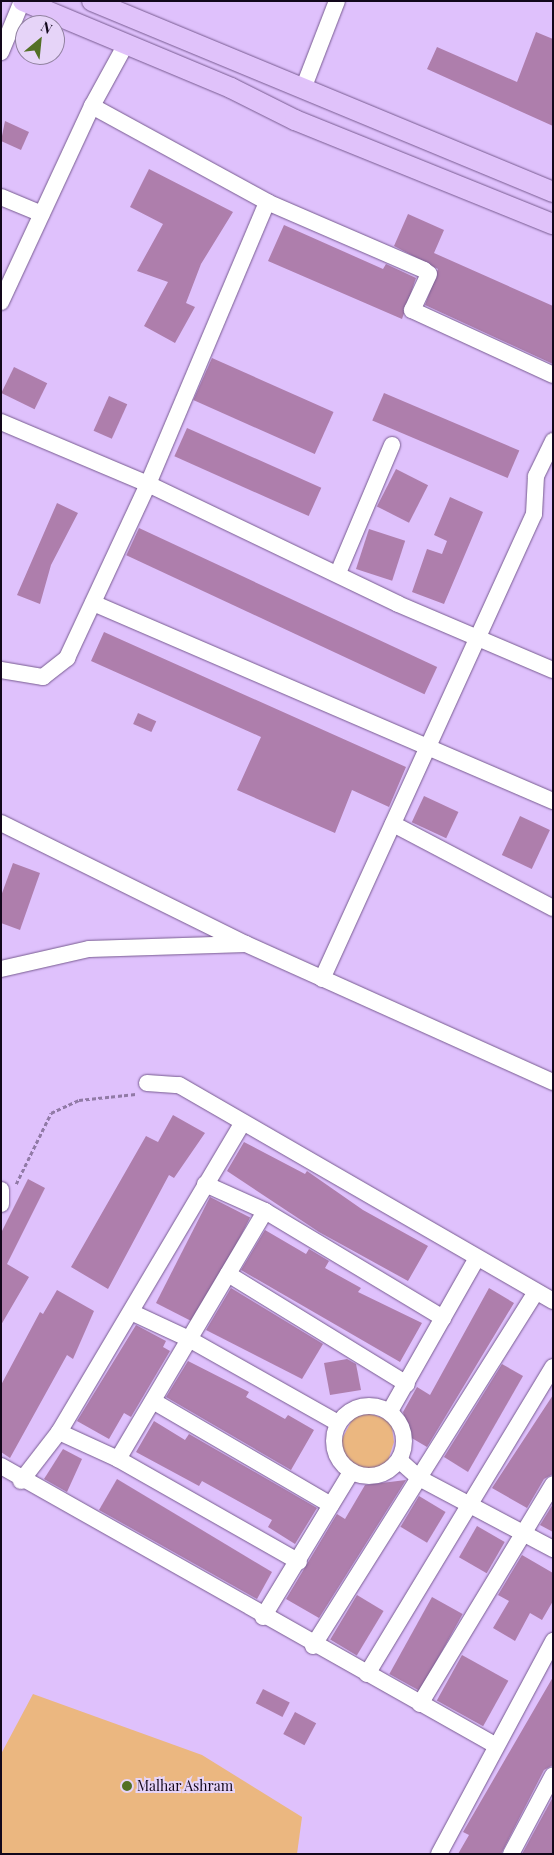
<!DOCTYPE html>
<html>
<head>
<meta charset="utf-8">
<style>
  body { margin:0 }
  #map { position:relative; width:554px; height:1855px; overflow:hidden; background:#dfc1fc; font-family:"Playfair Display",serif }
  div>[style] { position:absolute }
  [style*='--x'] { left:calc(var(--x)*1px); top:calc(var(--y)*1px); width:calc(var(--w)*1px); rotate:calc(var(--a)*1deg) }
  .green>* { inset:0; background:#ebb780 }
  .building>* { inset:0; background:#ae7eac; transform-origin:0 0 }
  .path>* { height:2.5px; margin-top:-1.25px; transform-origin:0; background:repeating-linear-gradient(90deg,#917aa6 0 4px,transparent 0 6.5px) }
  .roads { filter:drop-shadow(0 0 1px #775b90) drop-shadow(0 0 1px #775b90) }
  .minor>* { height:16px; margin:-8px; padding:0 8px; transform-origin:8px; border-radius:8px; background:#fff }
  .minor>.ring { margin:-8px; padding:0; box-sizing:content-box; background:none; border:16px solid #fff; border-radius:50% }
  .major>* { height:20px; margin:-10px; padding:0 10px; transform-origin:10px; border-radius:10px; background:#e0c2fa }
  .dots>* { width:14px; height:14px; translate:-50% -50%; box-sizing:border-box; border:2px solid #e6d4f8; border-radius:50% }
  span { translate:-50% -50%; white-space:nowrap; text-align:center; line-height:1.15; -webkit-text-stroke:4px #e6d4f8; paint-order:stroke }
  .poi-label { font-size:14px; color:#12071b }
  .left { translate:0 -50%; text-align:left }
  .frame { position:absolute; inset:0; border:2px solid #12071b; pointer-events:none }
  .north { position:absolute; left:15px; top:15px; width:50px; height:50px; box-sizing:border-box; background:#e6d4f8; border:1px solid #9182a0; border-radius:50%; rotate:28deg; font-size:14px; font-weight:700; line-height:20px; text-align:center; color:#12071b }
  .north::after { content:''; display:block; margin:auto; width:18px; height:22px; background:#537025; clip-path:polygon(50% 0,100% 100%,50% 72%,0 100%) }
</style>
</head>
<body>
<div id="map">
  <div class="green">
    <div style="clip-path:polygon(368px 1413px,391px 1421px,394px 1442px,385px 1470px,348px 1466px,341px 1441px,353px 1418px)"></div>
    <div style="clip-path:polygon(33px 1694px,202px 1755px,302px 1817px,297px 1854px,1px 1854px,1px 1754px)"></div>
  </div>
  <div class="building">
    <div style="clip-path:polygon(536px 32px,553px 39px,553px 126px,427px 69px,437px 47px,517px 82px)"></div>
    <div style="clip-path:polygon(5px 121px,29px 132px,21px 150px,1px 141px)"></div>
    <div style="clip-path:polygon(149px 169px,233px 212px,201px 264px,186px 303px,195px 307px,175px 343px,144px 326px,168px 282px,137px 271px,163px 224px,130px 207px)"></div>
    <div style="clip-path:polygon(408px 214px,444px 230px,434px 253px,553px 306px,553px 364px,425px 305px,438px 269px,394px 246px)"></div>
    <div style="clip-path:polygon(284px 225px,383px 269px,386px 264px,416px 278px,402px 319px,268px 261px)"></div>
    <div style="left:212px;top:358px;width:133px;height:46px;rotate:24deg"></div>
    <div style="left:14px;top:367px;width:37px;height:29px;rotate:26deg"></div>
    <div style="left:384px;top:393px;width:147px;height:30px;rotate:23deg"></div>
    <div style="left:109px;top:396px;width:20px;height:38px;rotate:24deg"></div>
    <div style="left:187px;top:428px;width:147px;height:31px;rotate:24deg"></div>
    <div style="left:396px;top:469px;width:36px;height:42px;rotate:27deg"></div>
    <div style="clip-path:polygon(450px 497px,483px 512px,444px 604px,412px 592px,427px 549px,442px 554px,447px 541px,434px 535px)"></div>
    <div style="clip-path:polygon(57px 503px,78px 513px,51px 565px,40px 604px,17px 595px)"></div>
    <div style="left:139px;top:528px;width:329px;height:30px;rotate:25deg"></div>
    <div style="left:369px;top:529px;width:38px;height:42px;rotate:18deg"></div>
    <div style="clip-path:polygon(104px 632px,406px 767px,389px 807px,352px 790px,335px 833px,237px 790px,261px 737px,91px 661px)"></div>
    <div style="left:138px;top:713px;width:20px;height:12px;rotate:24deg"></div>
    <div style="left:424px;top:796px;width:38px;height:29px;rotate:25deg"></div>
    <div style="left:520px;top:816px;width:33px;height:43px;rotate:25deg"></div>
    <div style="clip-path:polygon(13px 863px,40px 873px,20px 930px,1px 923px,1px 896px)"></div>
    <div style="clip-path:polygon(173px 1115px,205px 1133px,174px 1178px,169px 1175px,108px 1289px,71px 1267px,146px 1136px,158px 1142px)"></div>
    <div style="clip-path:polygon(244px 1142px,305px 1174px,307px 1171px,363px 1210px,428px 1246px,408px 1281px,319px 1232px,227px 1171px)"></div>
    <div style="clip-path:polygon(28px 1179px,45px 1188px,7px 1264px,29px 1277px,1px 1325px,1px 1233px)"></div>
    <div style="left:210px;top:1197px;width:45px;height:119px;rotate:27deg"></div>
    <div style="clip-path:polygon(265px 1230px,306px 1254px,309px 1249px,329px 1261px,325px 1268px,361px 1288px,358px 1292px,422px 1323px,400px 1362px,241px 1270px)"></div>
    <div style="clip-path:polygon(231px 1288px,323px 1344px,302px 1379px,206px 1330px)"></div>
    <div style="clip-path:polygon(489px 1288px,514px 1303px,427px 1447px,410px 1437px,403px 1412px,417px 1387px,430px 1395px)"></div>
    <div style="clip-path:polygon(57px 1290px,94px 1311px,73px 1359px,67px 1355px,10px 1458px,1px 1452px,1px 1385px,40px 1312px,43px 1314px)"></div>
    <div style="clip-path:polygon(136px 1325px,166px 1341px,163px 1347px,170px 1351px,131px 1417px,124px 1413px,109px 1439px,77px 1421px)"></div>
    <div style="clip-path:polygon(347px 1359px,356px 1364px,361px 1390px,330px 1395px,324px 1363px)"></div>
    <div style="clip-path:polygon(188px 1361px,249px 1392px,246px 1397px,285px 1419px,288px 1415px,314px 1430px,291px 1470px,166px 1397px)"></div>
    <div style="clip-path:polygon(502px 1364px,523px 1376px,468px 1472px,444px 1457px)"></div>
    <div style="clip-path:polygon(553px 1395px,553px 1474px,544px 1479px,527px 1508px,492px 1488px)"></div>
    <div style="clip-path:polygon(154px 1421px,185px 1440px,189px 1434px,317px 1508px,295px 1544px,268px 1527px,272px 1520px,202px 1481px,199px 1486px,136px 1452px)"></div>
    <div style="clip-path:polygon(63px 1449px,82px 1459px,67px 1492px,44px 1479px)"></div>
    <div style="clip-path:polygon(117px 1479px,272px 1572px,257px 1599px,99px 1510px)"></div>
    <div style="clip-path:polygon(406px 1480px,319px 1618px,286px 1599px,337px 1514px,345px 1519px,365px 1485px)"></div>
    <div style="left:419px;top:1496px;width:31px;height:36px;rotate:31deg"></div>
    <div style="clip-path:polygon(553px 1504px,553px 1532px,540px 1525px)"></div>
    <div style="left:477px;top:1526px;width:32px;height:36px;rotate:30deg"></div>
    <div style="clip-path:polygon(522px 1555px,553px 1573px,553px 1601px,542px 1620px,530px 1613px,515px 1641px,493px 1628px,509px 1601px,498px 1595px)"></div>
    <div style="left:357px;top:1595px;width:31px;height:52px;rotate:31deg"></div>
    <div style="left:432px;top:1597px;width:35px;height:88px;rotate:29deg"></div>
    <div style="left:462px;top:1655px;width:53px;height:52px;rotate:29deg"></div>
    <div style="clip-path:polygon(553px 1677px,553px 1765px,544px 1770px,501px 1854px,458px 1854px,469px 1835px,463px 1832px)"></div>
    <div style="left:263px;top:1689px;width:30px;height:16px;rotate:27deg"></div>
    <div style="left:295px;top:1712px;width:24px;height:25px;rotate:28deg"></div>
    <div style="clip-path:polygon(553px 1797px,553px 1854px,522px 1854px)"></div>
  </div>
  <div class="path">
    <div style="--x:16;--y:1184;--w:79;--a:-63.8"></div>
    <div style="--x:51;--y:1113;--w:31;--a:-25"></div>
    <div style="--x:79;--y:1100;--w:57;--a:-6"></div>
  </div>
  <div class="roads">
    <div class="minor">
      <div style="--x:1;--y:52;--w:55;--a:-67.6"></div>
      <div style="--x:303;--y:89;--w:94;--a:-68.9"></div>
      <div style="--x:92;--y:106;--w:200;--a:28.7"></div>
      <div style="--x:267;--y:202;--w:171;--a:23.4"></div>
      <div style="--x:424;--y:270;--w:6;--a:39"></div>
      <div style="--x:429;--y:274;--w:40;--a:115"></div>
      <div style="--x:412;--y:310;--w:155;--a:24.7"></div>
      <div style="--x:1;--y:197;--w:44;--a:22.5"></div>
      <div style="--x:1;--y:302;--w:216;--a:-65.1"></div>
      <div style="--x:92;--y:106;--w:71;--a:-61.3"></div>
      <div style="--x:1;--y:422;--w:160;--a:22.9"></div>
      <div style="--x:148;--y:484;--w:277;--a:25.6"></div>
      <div style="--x:398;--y:604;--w:168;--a:23.1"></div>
      <div style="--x:338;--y:573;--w:139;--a:-67.1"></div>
      <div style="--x:93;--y:603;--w:501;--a:23.29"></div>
      <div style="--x:1;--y:670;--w:43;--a:9.5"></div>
      <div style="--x:43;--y:677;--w:31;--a:-38"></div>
      <div style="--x:67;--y:658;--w:192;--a:-65"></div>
      <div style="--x:148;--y:484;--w:306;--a:-67.1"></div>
      <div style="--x:1;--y:823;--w:271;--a:26.3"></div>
      <div style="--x:393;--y:824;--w:181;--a:27.7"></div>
      <div style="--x:1;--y:969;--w:90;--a:-12.8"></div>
      <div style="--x:89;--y:949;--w:157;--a:-1.8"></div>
      <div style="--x:246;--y:944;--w:337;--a:24.2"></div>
      <div style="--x:322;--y:979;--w:511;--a:-65.49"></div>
      <div style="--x:534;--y:514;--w:38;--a:-87"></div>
      <div style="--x:536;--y:476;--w:39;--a:-64"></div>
      <div style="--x:147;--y:1083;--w:32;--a:4"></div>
      <div style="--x:179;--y:1085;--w:432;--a:30"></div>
      <div style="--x:205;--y:1184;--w:66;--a:24.2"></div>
      <div style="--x:265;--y:1211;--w:208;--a:31"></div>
      <div style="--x:1;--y:1190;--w:14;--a:90"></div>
      <div style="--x:228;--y:1274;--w:210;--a:31.6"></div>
      <div style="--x:131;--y:1312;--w:64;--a:25"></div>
      <div style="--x:189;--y:1339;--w:171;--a:29.4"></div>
      <div style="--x:153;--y:1401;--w:206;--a:30.3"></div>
      <div class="ring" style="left:334px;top:1406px;width:54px;height:54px"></div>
      <div style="--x:390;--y:1411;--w:176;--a:-60.4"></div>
      <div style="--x:59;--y:1432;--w:65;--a:24.6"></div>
      <div style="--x:118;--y:1459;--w:208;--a:29.6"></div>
      <div style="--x:118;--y:1459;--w:288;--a:-59.3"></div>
      <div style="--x:399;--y:1460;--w:27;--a:42"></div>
      <div style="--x:419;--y:1478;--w:152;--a:27.9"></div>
      <div style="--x:1;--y:1466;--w:567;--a:29.46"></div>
      <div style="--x:21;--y:1481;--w:62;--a:-52.2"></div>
      <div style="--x:59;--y:1432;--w:360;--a:-59.3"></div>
      <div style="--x:263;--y:1617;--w:170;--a:-58.7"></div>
      <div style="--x:313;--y:1646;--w:418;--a:-57.8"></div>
      <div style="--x:367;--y:1674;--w:359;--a:-58.8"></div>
      <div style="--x:420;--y:1704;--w:257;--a:-58.8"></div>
      <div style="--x:439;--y:1854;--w:242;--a:-61.8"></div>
      <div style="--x:511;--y:1854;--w:89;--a:-62"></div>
    </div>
    <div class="major">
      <div style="--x:23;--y:1;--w:225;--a:22.7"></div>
      <div style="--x:231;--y:88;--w:72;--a:26.6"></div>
      <div style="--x:295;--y:120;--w:278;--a:22"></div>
      <div style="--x:92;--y:1;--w:499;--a:22.5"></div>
    </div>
  </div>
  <div class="dots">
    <div style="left:127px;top:1786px;background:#537025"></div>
  </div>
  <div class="poi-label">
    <span class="left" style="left:137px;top:1786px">Malhar Ashram</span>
  </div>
  <div class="frame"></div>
  <div class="north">N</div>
</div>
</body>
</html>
